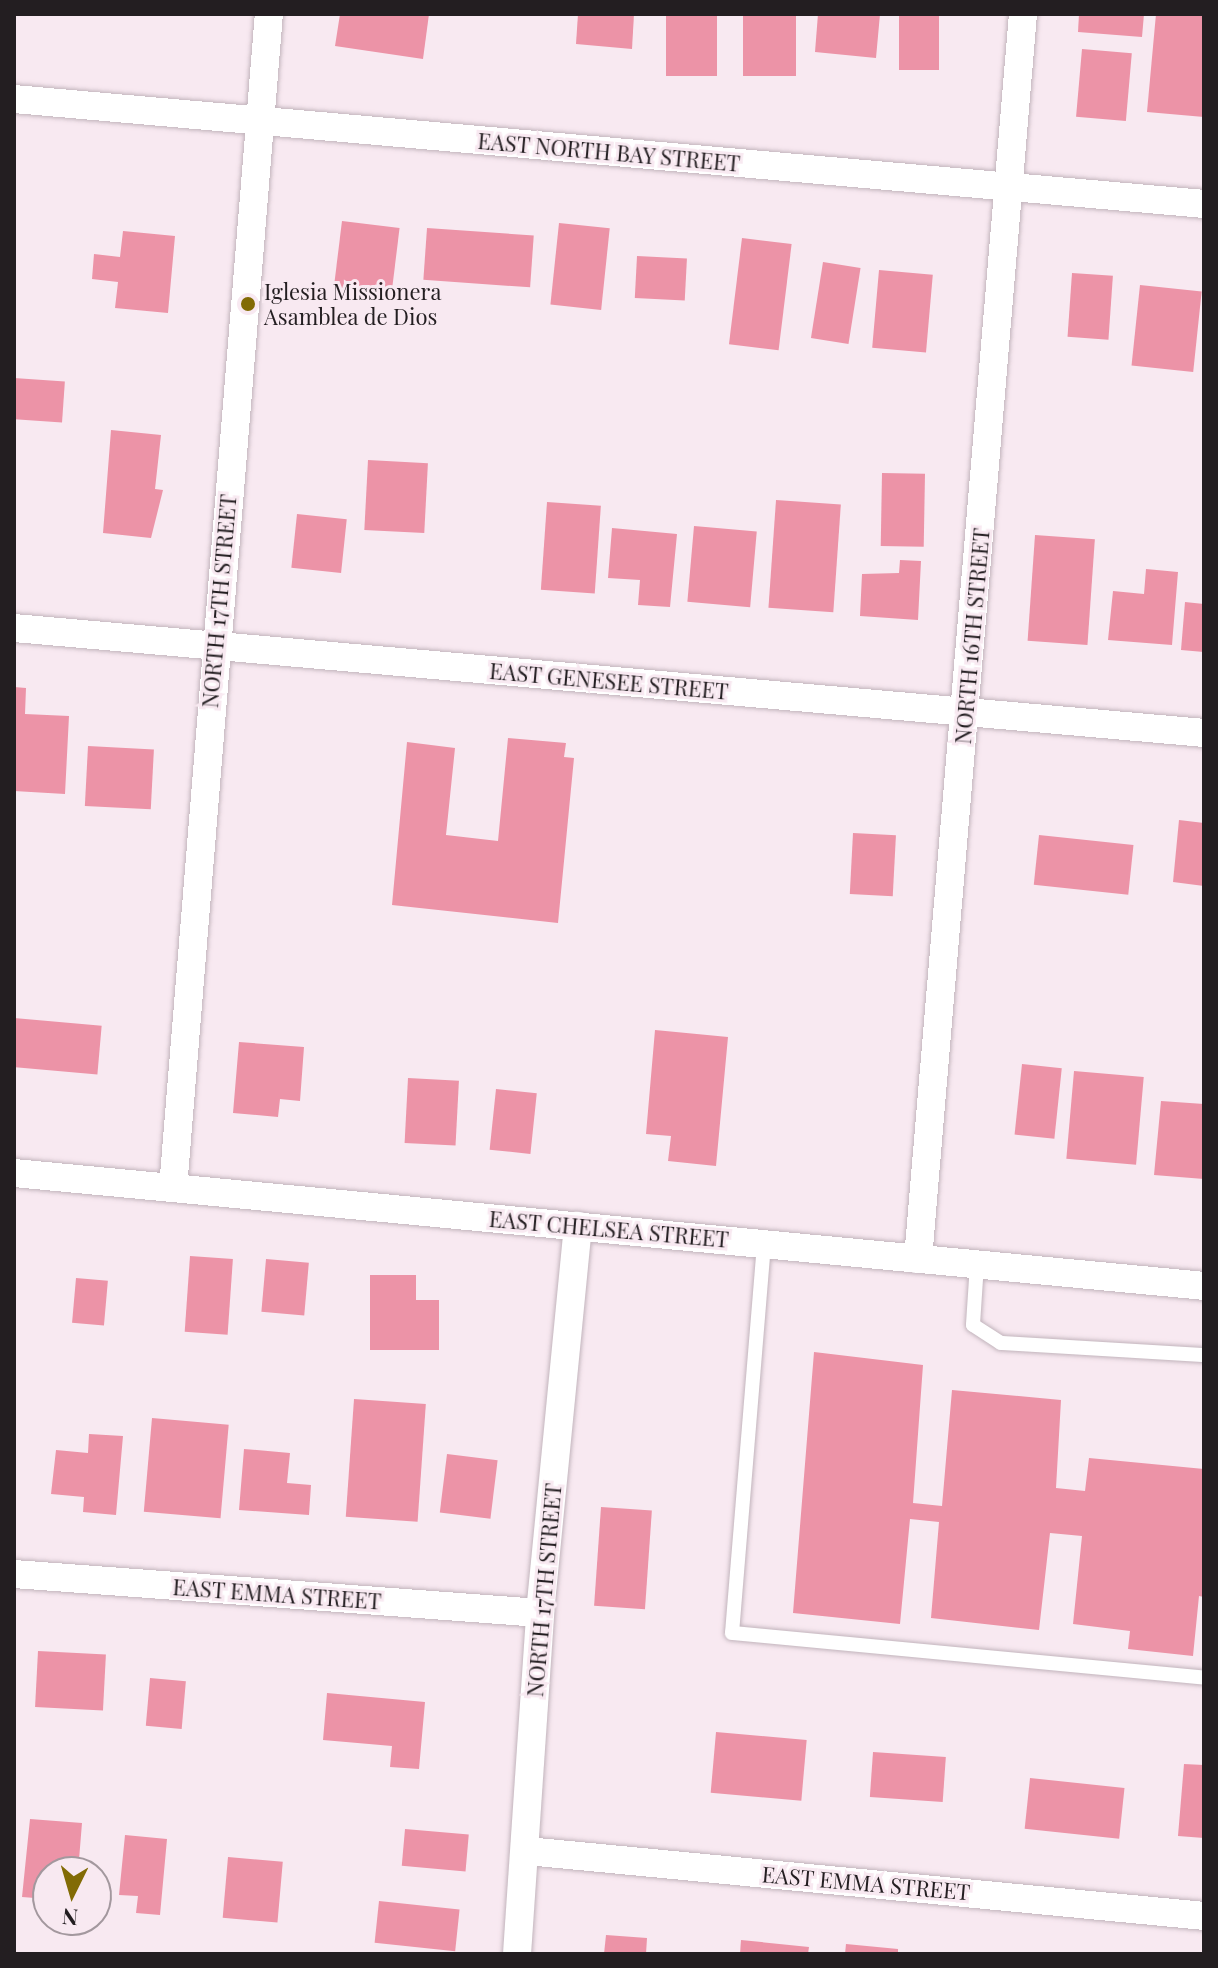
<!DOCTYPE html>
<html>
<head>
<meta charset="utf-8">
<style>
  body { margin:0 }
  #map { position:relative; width:1218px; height:1968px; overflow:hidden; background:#f8e9f1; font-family:"Playfair Display",serif }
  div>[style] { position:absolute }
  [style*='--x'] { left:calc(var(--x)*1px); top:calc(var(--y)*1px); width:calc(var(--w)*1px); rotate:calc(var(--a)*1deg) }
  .building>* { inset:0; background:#ec93a7; transform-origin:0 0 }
  .roads { filter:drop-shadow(0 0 2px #c2b4bc) drop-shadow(0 0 2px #c2b4bc) }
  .service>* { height:14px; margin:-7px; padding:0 7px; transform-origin:7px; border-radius:7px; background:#fff }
  .minor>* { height:28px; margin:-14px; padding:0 14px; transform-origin:14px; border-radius:14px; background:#fff }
  .dots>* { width:22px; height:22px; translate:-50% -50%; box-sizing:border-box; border:4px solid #f8e9f1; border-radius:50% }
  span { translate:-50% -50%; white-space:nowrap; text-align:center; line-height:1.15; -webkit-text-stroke:6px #f8e9f1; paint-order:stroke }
  .street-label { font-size:22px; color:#231e21 }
  .poi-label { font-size:22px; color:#231e21 }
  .left { translate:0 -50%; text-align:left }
  .frame { position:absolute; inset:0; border:16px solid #231e21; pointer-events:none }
  .north { position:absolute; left:32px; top:1856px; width:80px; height:80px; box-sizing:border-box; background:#f8e9f1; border:2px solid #a3989e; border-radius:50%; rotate:185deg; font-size:22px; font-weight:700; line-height:32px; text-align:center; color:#231e21 }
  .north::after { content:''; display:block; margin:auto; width:28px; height:36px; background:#826b05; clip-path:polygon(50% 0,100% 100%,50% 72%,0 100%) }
</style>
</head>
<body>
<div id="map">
  <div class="building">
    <div style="clip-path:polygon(340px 14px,429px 14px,423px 59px,335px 46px)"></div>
    <div style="clip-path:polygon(578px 14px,634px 14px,632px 49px,576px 44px)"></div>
    <div style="left:666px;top:14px;width:51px;height:62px"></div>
    <div style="left:743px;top:14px;width:53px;height:62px"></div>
    <div style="clip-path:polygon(818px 14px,880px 14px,876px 58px,815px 52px)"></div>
    <div style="left:899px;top:14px;width:40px;height:56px"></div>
    <div style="clip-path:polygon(1079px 14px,1144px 14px,1142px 37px,1078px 32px)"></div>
    <div style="clip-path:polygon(1156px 14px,1204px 14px,1204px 117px,1147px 112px)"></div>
    <div style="left:1082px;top:49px;width:50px;height:68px;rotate:5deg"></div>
    <div style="left:342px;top:221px;width:58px;height:72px;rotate:7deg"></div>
    <div style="left:559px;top:223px;width:51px;height:82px;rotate:6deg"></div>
    <div style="left:427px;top:228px;width:107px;height:52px;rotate:4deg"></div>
    <div style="clip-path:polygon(123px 231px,175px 236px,168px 313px,115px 308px,118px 282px,92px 279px,94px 254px,120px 257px)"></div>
    <div style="left:742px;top:238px;width:50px;height:107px;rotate:7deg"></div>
    <div style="left:637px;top:256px;width:50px;height:42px;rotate:3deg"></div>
    <div style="left:823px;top:262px;width:38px;height:77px;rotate:9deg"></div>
    <div style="left:879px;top:270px;width:54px;height:78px;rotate:5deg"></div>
    <div style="left:1072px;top:273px;width:41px;height:64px;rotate:4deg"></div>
    <div style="left:1140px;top:285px;width:62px;height:81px;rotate:6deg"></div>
    <div style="left:14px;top:378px;width:51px;height:41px;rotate:4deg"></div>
    <div style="clip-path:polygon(111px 430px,161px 435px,155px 489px,163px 490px,151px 538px,103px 533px)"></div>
    <div style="left:368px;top:460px;width:60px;height:70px;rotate:3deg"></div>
    <div style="left:882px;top:473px;width:43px;height:73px;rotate:1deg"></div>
    <div style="left:776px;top:500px;width:65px;height:108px;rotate:4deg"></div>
    <div style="left:547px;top:502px;width:54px;height:88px;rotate:4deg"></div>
    <div style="left:297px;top:514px;width:50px;height:54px;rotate:6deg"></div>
    <div style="left:694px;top:526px;width:63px;height:76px;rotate:5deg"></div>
    <div style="clip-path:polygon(612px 528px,677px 534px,670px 607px,638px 605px,640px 580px,608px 578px)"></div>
    <div style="left:1035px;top:535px;width:60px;height:106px;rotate:4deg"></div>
    <div style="clip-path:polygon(900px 560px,921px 561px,918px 620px,860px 616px,862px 574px,899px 573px)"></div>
    <div style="clip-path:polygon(1146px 569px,1178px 572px,1172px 645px,1108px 640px,1113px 591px,1144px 594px)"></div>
    <div style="clip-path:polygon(1185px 602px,1204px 604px,1204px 652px,1181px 650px)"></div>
    <div style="clip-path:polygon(14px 687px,26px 688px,25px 714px,69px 716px,65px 794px,14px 791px)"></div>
    <div style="clip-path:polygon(508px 738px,566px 743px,564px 757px,574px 758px,558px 923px,392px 905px,407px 742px,455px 748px,446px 835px,498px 841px)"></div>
    <div style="left:88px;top:746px;width:66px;height:60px;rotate:3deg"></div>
    <div style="clip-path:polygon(1179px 820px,1204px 823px,1204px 886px,1173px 882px)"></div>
    <div style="left:853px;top:833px;width:43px;height:61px;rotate:3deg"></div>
    <div style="left:1039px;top:835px;width:95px;height:50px;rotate:6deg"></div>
    <div style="left:14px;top:1018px;width:88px;height:49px;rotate:5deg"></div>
    <div style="clip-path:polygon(655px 1030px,728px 1037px,716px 1166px,668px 1161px,671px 1136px,646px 1134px)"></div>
    <div style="clip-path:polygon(239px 1042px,304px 1047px,300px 1101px,280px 1099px,278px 1117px,233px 1113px)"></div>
    <div style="left:1022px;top:1064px;width:40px;height:71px;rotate:6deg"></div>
    <div style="left:1074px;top:1071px;width:70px;height:88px;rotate:5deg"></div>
    <div style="left:408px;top:1078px;width:51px;height:65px;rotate:3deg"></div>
    <div style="left:496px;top:1089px;width:41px;height:61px;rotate:6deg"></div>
    <div style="clip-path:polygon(1161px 1101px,1204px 1104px,1204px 1179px,1154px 1175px)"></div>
    <div style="left:190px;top:1256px;width:43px;height:76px;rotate:4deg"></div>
    <div style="left:266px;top:1259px;width:43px;height:53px;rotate:5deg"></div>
    <div style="clip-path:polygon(370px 1275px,416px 1275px,416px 1300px,439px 1300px,439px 1350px,370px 1350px)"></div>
    <div style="left:76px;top:1278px;width:32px;height:45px;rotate:5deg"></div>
    <div style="clip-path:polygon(814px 1352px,923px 1365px,913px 1503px,942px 1506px,952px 1390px,1061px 1400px,1056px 1488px,1085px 1491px,1089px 1458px,1204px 1469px,1204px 1597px,1199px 1596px,1193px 1656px,1128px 1649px,1130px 1631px,1073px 1624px,1082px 1536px,1050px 1533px,1039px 1630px,931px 1618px,939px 1522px,910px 1519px,900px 1624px,793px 1613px)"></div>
    <div style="left:354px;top:1399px;width:72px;height:118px;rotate:4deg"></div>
    <div style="left:152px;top:1418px;width:77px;height:94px;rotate:5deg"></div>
    <div style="clip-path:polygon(89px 1434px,123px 1436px,116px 1515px,83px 1512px,84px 1497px,51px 1494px,56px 1450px,88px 1453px)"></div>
    <div style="clip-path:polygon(244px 1449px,290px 1453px,287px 1483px,311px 1485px,309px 1515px,239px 1510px)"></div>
    <div style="left:447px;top:1454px;width:51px;height:59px;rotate:7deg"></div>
    <div style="left:601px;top:1507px;width:51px;height:99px;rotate:4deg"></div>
    <div style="left:38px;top:1651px;width:68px;height:56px;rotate:3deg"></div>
    <div style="left:150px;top:1678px;width:36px;height:48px;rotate:5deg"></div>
    <div style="clip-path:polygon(327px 1693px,425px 1702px,419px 1769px,390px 1767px,392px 1746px,323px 1740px)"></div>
    <div style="left:716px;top:1732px;width:91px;height:61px;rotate:5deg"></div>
    <div style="left:873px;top:1752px;width:73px;height:45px;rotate:4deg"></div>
    <div style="clip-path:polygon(1184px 1764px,1204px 1765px,1204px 1838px,1178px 1836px)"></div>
    <div style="left:1030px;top:1778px;width:95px;height:51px;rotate:6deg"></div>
    <div style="clip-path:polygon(30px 1819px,82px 1823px,78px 1872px,48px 1872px,48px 1899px,22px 1897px)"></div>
    <div style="left:405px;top:1829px;width:64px;height:37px;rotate:5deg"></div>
    <div style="clip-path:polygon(125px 1835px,167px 1839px,160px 1915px,136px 1913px,138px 1896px,119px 1895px)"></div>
    <div style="left:228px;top:1857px;width:55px;height:61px;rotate:5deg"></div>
    <div style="left:379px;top:1901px;width:81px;height:42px;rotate:6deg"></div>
    <div style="clip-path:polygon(606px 1935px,647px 1938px,646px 1954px,604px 1954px)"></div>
    <div style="clip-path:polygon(741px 1940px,809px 1947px,808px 1954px,740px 1954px)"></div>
    <div style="clip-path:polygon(846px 1944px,898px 1949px,898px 1954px,845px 1954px)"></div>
  </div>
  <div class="roads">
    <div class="service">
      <div style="--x:764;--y:1244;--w:390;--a:94.7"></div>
      <div style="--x:732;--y:1633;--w:474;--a:5.4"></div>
      <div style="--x:977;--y:1264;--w:61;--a:93.8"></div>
      <div style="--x:973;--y:1325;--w:33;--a:33"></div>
      <div style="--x:1001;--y:1343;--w:203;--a:3.4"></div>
    </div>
    <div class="minor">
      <div style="--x:14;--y:99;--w:1195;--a:5.04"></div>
      <div style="--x:14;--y:628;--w:1195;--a:5.04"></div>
      <div style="--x:14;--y:1173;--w:1195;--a:5.42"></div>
      <div style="--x:173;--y:1188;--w:1178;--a:-85.33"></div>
      <div style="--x:918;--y:1259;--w:1249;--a:-85.18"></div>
      <div style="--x:14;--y:1574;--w:527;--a:4.24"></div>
      <div style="--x:527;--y:1851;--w:680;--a:5.48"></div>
      <div style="--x:517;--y:1954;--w:342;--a:-86.1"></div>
      <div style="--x:540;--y:1613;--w:389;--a:-84.4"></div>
    </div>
  </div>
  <div class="dots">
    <div style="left:248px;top:304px;background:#826b05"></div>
  </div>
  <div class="street-label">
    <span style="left:609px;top:152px;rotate:5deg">EAST NORTH BAY STREET</span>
    <span style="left:219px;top:601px;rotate:-85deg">NORTH 17TH STREET</span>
    <span style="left:972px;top:636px;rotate:-85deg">NORTH 16TH STREET</span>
    <span style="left:609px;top:681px;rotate:5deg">EAST GENESEE STREET</span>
    <span style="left:609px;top:1229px;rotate:5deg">EAST CHELSEA STREET</span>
    <span style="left:544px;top:1590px;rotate:-85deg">NORTH 17TH STREET</span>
    <span style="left:277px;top:1594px;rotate:4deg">EAST EMMA STREET</span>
    <span style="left:866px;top:1883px;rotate:5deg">EAST EMMA STREET</span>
  </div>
  <div class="poi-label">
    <span class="left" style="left:264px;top:304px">Iglesia Missionera<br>Asamblea de Dios</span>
  </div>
  <div class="frame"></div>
  <div class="north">N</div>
</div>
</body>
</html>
